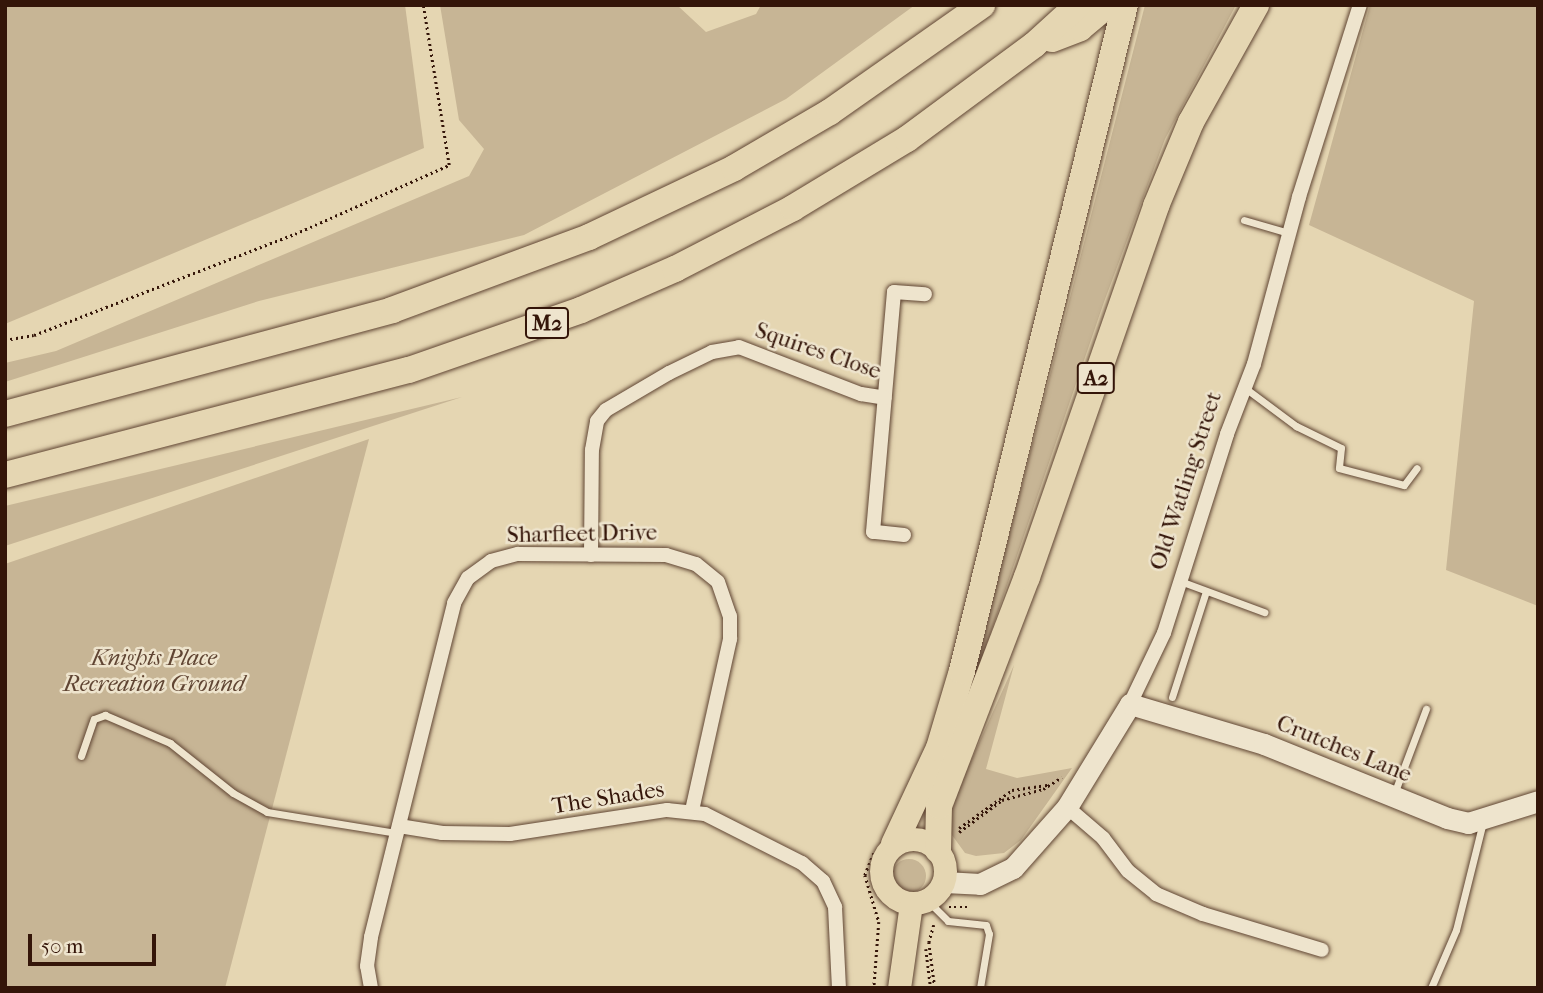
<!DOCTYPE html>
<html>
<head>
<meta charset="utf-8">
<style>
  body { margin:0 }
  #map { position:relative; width:1543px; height:993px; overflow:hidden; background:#e5d6b2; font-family:"IM FELL French Canon",serif }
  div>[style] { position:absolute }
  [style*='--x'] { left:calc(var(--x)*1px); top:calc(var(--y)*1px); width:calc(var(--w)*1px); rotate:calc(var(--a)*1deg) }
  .green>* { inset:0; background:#c7b595 }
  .round { border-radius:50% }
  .path>* { height:2.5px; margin-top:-1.25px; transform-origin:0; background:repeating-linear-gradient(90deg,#341509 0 2px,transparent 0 5.5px) }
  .roads { filter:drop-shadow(0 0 2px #604533) drop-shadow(0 0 2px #604533) }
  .lane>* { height:7px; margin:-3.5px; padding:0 3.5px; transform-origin:3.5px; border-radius:3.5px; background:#eee4cd }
  .street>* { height:14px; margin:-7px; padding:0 7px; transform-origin:7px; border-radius:7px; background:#eee4cd }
  .secondary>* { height:21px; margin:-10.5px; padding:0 10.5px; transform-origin:10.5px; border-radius:10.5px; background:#eee4cd }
  .primary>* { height:23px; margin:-11.5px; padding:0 11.5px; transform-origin:11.5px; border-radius:11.5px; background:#e5d6b2 }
  .primary>.ring { margin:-11.5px; padding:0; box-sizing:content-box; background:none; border:23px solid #e5d6b2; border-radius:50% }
  .highway>* { height:26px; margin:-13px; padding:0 13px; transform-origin:13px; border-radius:13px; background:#e5d6b2 }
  span { translate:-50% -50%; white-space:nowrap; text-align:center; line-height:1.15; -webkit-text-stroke:5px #eee4cd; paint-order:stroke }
  .shield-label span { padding:2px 5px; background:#eee4cd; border:2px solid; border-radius:5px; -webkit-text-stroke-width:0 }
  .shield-label { font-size:21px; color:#341509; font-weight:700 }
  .street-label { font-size:23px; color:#341509 }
  .park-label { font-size:23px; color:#604533; font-style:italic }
  .frame { position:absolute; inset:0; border:7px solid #341509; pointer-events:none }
  .scale { position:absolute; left:28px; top:934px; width:128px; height:32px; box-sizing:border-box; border:4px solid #341509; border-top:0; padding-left:9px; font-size:21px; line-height:24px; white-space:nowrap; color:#341509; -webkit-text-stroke:5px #eee4cd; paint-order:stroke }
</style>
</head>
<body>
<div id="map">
  <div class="green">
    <div style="clip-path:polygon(5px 5px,405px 5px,424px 148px,5px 324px)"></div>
    <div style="clip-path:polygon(440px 5px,677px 5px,706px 32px,756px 14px,761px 5px,915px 5px,786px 99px,524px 235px,259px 301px,5px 382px,5px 363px,56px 351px,469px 176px,484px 149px,459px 120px)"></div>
    <div style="clip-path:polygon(1145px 5px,1236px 5px,1165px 139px,1104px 302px,964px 711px)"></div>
    <div style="clip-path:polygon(1370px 5px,1538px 5px,1538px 606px,1446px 570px,1474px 301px,1309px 225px)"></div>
    <div style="clip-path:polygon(462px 397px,5px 546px,5px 506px)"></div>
    <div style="clip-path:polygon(369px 439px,225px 988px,5px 988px,5px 564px)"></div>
    <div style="clip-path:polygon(1014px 665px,986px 769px,1017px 778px,1072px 768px,1021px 840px,1004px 853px,976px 856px,965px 853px,949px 831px,952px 803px)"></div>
    <div class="round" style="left:892px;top:859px;width:34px;height:34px"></div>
  </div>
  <div class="path">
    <div style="--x:5;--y:340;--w:29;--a:-10"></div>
    <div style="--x:34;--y:335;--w:280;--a:-21.2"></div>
    <div style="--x:295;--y:234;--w:169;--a:-24.1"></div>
    <div style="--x:449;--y:165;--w:162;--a:-99.2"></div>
    <div style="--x:959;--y:828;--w:65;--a:-35.6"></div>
    <div style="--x:1012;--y:790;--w:37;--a:-8"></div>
    <div style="--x:959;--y:832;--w:54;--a:-36.7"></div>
    <div style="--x:1002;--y:800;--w:42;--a:-15"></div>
    <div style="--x:1043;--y:789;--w:22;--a:-32"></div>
    <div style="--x:874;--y:853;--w:24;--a:112"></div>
    <div style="--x:865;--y:875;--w:49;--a:73.4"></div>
    <div style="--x:879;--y:922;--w:66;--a:94.3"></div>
    <div style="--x:949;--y:907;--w:18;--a:0"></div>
    <div style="--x:934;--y:925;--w:18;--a:106"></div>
    <div style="--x:929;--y:942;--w:46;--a:82.6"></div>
    <div style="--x:926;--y:949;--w:39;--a:83"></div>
  </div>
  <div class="roads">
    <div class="lane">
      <div style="--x:1244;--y:220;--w:47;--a:16.1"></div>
      <div style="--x:1245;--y:388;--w:64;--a:36.7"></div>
      <div style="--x:1296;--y:426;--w:50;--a:26.1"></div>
      <div style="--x:1341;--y:448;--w:20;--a:96"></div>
      <div style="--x:1339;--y:468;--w:67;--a:14.7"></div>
      <div style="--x:1404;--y:485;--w:21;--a:-53"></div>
      <div style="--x:1180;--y:581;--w:90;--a:20.3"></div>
      <div style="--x:1172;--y:697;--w:111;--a:-72.2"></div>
      <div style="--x:81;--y:756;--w:39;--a:-71"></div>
      <div style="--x:94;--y:719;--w:12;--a:-20"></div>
      <div style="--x:105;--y:715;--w:71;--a:23.3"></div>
      <div style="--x:170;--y:743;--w:80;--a:38.4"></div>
      <div style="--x:233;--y:793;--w:39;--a:29"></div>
      <div style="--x:267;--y:812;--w:132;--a:9.2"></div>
      <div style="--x:1394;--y:794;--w:91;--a:-69.4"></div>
      <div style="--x:928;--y:901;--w:28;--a:45"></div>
      <div style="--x:948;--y:921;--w:38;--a:6"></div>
      <div style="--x:986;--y:925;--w:9;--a:72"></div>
      <div style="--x:989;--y:934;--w:55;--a:99.5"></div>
      <div style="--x:1431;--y:988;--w:63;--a:-66.7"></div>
      <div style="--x:1456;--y:930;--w:111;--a:-76"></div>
    </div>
    <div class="street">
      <div style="--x:904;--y:535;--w:31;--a:-174"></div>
      <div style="--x:873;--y:532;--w:241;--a:-85"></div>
      <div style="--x:894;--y:292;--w:31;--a:4"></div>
      <div style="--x:591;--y:555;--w:105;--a:-89.5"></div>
      <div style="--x:592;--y:450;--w:29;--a:-80"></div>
      <div style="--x:597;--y:421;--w:14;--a:-51"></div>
      <div style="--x:606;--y:410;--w:73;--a:-30.4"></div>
      <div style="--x:669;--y:373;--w:48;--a:-26"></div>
      <div style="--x:712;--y:352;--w:27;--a:-10"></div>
      <div style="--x:739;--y:347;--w:131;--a:21.1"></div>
      <div style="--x:861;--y:394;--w:24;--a:9"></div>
      <div style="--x:1130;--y:704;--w:79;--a:-64.4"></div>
      <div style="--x:1164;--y:633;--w:209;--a:-72.4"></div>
      <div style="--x:1227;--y:434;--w:75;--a:-68.9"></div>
      <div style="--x:1254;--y:364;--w:173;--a:-74.9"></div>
      <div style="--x:1299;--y:197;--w:201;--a:-72.4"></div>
      <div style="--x:1067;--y:807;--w:48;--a:40.7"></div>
      <div style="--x:1103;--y:838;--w:41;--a:52.9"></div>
      <div style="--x:1128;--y:871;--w:36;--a:39"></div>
      <div style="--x:1156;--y:894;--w:51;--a:23.1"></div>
      <div style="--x:1203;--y:914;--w:124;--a:16.8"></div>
      <div style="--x:399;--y:826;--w:44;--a:9.2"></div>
      <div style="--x:442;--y:833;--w:68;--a:0.8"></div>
      <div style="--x:510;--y:834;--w:159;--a:-8.7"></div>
      <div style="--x:667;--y:810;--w:38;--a:6"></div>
      <div style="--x:705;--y:814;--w:109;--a:26.8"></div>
      <div style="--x:802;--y:863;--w:28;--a:41"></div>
      <div style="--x:823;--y:881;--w:29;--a:65"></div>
      <div style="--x:835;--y:907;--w:81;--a:87.2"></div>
      <div style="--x:371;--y:988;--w:22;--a:-100"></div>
      <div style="--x:367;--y:966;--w:29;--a:-82"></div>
      <div style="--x:371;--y:937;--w:344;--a:-76"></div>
      <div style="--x:454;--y:603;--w:29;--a:-61"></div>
      <div style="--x:468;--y:578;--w:29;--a:-36"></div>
      <div style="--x:491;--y:561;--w:28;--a:-15"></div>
      <div style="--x:518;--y:554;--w:148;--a:0.4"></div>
      <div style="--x:666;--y:555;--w:31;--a:17"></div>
      <div style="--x:696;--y:564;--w:28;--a:39"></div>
      <div style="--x:718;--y:582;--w:36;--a:71"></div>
      <div style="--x:730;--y:616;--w:23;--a:90"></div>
      <div style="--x:730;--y:639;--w:175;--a:102.5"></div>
    </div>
    <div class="secondary">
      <div style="--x:944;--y:882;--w:36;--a:3"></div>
      <div style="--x:980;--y:884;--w:37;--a:-26"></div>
      <div style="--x:1013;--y:868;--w:81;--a:-48.5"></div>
      <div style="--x:1067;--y:807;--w:121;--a:-58.5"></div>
      <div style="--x:1130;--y:704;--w:140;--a:16.6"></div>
      <div style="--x:1264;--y:744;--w:197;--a:22"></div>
      <div style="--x:1447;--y:818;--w:22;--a:13"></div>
      <div style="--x:1468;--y:823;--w:73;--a:-17.4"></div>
    </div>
    <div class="primary">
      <div class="ring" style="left:881px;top:839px;width:41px;height:41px"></div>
      <div style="--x:899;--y:988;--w:85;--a:-81.9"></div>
    </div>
    <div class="highway">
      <div style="--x:1052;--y:39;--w:30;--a:-21"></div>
      <div style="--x:1080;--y:28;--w:35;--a:-40"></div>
      <div style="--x:5;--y:414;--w:401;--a:-15"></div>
      <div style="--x:392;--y:310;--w:210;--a:-20.3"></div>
      <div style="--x:589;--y:237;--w:161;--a:-25.4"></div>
      <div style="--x:734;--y:168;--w:111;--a:-30.3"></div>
      <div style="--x:830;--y:112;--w:186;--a:-35.1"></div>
      <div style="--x:5;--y:475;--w:417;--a:-14.6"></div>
      <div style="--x:409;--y:370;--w:182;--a:-19.2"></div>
      <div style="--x:581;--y:310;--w:103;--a:-23.6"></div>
      <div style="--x:675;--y:269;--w:133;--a:-27.3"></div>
      <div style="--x:793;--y:208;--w:133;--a:-31.2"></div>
      <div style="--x:907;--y:139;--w:158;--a:-36.5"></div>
      <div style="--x:1034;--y:45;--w:59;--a:-42.3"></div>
      <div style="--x:894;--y:844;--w:106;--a:-64.9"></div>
      <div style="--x:939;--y:748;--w:80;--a:-73.4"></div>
      <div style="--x:962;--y:671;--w:686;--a:-76.25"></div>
      <div style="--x:938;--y:850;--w:44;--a:-88.7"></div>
      <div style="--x:939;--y:806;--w:245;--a:-69"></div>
      <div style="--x:1027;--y:577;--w:393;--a:-70.8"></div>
      <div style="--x:1156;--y:206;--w:91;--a:-67.4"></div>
      <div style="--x:1191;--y:122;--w:134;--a:-60.9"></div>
    </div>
  </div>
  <div class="shield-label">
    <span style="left:547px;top:323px">M2</span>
    <span style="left:1096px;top:378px">A2</span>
  </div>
  <div class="street-label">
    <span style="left:818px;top:351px;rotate:19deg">Squires Close</span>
    <span style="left:1186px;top:481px;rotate:-72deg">Old Watling Street</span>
    <span style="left:582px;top:534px;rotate:-1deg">Sharfleet Drive</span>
    <span style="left:1344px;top:749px;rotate:22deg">Crutches Lane</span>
    <span style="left:608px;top:798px;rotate:-9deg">The Shades</span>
  </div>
  <div class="park-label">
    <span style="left:154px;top:671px">Knights Place<br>Recreation Ground</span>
  </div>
  <div class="frame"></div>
  <div class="scale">50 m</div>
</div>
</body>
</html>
